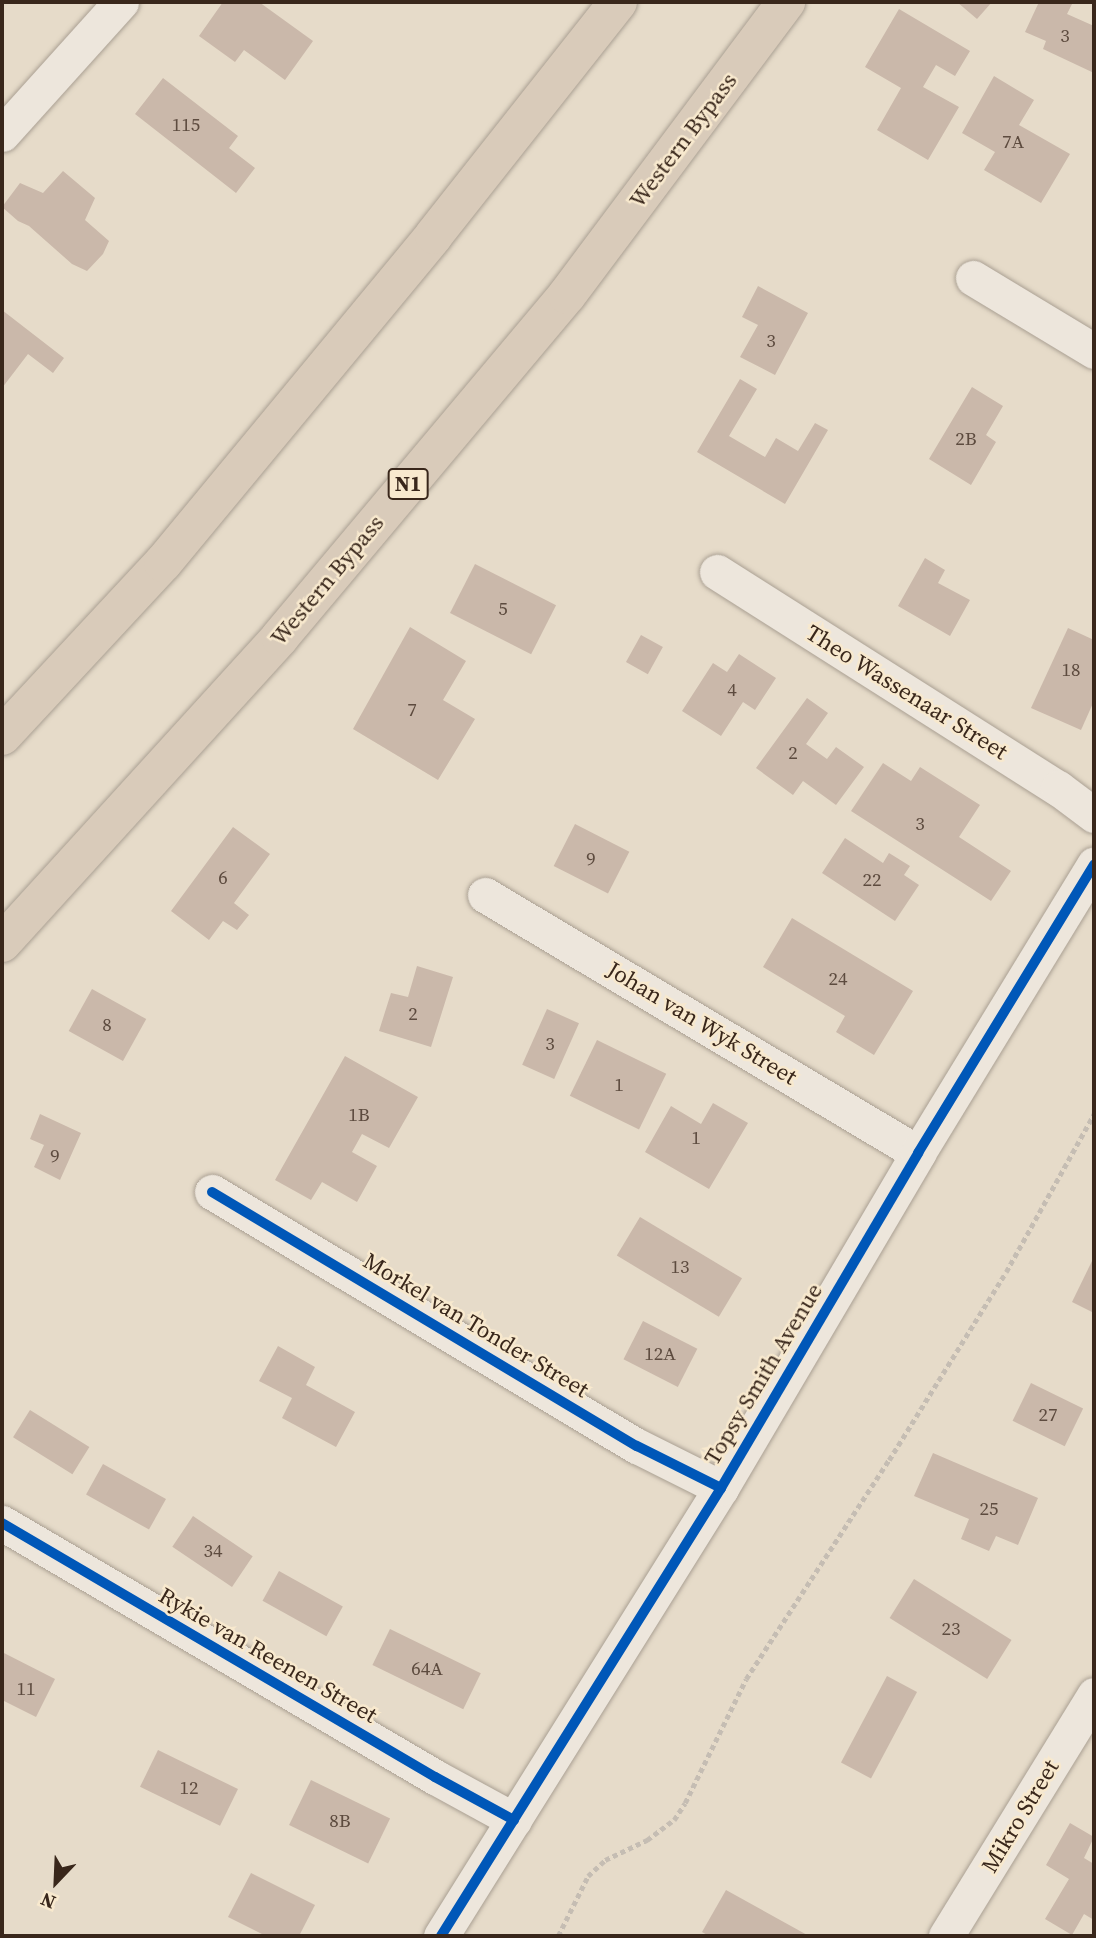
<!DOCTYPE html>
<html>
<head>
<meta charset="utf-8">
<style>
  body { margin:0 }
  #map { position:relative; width:1096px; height:1938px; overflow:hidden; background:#e6dbc9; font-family:"Source Serif 4",serif }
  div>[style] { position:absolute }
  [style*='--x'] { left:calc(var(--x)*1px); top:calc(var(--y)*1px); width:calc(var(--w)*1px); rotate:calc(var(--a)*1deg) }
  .building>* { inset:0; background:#cab8aa; transform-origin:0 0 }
  .path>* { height:4.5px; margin-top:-2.25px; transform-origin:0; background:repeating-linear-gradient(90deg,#c5bdb3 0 5px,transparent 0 8.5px) }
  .roads { filter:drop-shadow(0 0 2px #aaa093) drop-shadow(0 0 2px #aaa093) }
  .minor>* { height:35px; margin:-17.5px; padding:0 17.5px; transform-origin:17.5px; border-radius:17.5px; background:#ede6dc }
  .highway>* { height:38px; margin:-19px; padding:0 19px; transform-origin:19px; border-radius:19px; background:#d9cbba }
  .cycleway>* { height:10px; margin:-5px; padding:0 5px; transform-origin:5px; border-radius:5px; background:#0057b8 }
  span { translate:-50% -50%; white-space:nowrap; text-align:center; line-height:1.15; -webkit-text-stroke:5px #f8e9ce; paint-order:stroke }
  .number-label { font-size:19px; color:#5d4b3f }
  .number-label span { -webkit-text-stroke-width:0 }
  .shield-label span { padding:2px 5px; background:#f8e9ce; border:2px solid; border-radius:5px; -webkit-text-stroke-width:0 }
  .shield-label { font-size:21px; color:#39271b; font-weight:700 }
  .street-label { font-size:23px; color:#39271b }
  .frame { position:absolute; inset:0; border:4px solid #39271b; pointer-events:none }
  .north { position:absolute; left:21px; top:1847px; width:70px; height:70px; -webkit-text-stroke:5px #f8e9ce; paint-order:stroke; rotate:203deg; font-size:19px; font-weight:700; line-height:28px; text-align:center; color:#39271b }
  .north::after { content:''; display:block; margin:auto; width:24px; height:32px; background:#39271b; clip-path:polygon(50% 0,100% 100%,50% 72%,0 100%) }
</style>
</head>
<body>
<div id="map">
  <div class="building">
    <div style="clip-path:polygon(223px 2px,259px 2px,313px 41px,285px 80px,244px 50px,235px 62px,199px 36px)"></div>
    <div style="clip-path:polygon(957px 2px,992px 2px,977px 19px)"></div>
    <div style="clip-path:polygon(1039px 2px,1073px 2px,1067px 14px,1094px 26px,1094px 73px,1043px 49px,1046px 41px,1025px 32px)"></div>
    <div style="clip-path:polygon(899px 9px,970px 51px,955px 76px,936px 65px,923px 87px,959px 107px,928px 160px,877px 130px,901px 88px,865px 67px)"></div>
    <div style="clip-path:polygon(994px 76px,1034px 100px,1019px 125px,1070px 154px,1041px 203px,984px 170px,995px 152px,962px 133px)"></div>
    <div style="clip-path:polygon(163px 78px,238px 136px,229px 148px,255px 168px,236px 193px,135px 114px)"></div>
    <div style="clip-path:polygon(63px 171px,95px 198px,85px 220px,109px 241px,103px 254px,87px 271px,72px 264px,29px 226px,18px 221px,2px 207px,20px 183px,43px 193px)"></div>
    <div style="clip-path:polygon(758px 286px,808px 313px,775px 375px,740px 357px,758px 325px,742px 317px)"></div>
    <div style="clip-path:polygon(2px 310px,64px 358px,53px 373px,28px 354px,2px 388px)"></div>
    <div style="clip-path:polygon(740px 379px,757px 389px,729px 436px,765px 457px,776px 438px,798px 451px,815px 423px,828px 430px,785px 504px,697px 452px)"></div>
    <div style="clip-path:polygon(972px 387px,1003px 406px,986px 435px,996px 442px,971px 485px,929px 459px)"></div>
    <div style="clip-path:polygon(925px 558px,945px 570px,938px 583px,970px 600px,950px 636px,898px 606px)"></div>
    <div style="left:475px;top:564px;width:91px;height:55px;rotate:27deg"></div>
    <div style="clip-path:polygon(410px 627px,466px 661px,443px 700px,475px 719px,438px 780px,353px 729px)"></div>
    <div style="clip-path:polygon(1068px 628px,1094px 640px,1094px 701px,1081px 730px,1031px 708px)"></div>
    <div style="left:641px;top:635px;width:25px;height:31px;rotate:29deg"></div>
    <div style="clip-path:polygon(739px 654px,776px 678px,755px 710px,743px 702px,721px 736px,682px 711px,713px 663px,727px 672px)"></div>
    <div style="clip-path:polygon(807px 698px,828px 713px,806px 744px,827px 759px,836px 747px,864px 767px,836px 805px,803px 781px,793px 795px,756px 768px)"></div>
    <div style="clip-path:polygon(883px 763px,911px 781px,920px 767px,980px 805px,959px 837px,1011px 871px,991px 901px,851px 811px)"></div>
    <div style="left:575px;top:824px;width:61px;height:47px;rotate:27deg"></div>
    <div style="clip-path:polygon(233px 827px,270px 854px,234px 903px,249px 915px,237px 930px,223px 921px,209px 940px,171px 911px)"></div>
    <div style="clip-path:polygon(845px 838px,883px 863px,889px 853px,910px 866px,904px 875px,919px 885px,895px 921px,822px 873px)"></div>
    <div style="clip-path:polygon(792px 918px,913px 991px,874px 1055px,836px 1032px,845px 1016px,763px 967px)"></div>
    <div style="clip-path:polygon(417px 966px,453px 977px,431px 1047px,379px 1031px,391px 993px,408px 997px)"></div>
    <div style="left:92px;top:989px;width:62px;height:48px;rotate:29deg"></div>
    <div style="left:547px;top:1009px;width:35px;height:61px;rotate:24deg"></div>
    <div style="left:597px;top:1040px;width:77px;height:62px;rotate:26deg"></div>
    <div style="clip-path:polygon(345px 1056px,418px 1097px,389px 1148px,362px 1134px,352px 1152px,377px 1166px,357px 1202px,322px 1182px,311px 1200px,275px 1180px)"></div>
    <div style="clip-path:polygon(713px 1103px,748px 1123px,709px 1189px,645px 1152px,671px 1106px,701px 1124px)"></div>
    <div style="clip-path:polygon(40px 1114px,81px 1133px,60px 1180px,34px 1167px,44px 1145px,30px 1139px)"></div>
    <div style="left:640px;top:1217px;width:119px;height:45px;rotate:31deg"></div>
    <div style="clip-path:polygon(1092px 1261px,1094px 1262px,1094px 1313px,1072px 1302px)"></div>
    <div style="left:643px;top:1321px;width:61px;height:43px;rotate:27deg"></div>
    <div style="clip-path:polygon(278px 1346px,315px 1367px,306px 1385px,355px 1412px,336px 1447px,282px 1418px,292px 1398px,259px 1381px)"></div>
    <div style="left:1031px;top:1383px;width:58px;height:42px;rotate:26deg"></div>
    <div style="left:30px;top:1410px;width:70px;height:32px;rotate:32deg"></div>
    <div style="clip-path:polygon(933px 1453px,1038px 1498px,1018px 1545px,996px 1536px,989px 1551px,961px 1539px,969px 1519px,914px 1496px)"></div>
    <div style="left:103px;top:1464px;width:72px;height:35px;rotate:29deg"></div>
    <div style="left:193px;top:1516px;width:72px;height:37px;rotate:34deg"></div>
    <div style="left:279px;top:1571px;width:73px;height:34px;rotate:29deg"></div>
    <div style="left:914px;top:1579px;width:115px;height:46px;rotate:32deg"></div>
    <div style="left:390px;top:1629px;width:101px;height:40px;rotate:26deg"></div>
    <div style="clip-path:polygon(2px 1652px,55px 1679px,36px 1717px,2px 1700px)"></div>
    <div style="left:887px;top:1676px;width:34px;height:98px;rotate:28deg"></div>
    <div style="left:158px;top:1750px;width:89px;height:41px;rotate:26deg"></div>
    <div style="left:311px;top:1780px;width:88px;height:50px;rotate:26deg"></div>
    <div style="clip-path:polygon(1070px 1823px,1094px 1837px,1084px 1858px,1094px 1864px,1094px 1920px,1084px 1914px,1072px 1935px,1045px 1919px,1069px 1879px,1046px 1865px)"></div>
    <div style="clip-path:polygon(251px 1873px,315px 1905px,299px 1936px,266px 1936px,228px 1917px)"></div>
    <div style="clip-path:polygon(726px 1890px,809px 1936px,709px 1936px,702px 1932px)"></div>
  </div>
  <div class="path">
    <div style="--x:558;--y:1936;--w:67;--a:-63.4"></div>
    <div style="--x:588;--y:1876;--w:23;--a:-43"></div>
    <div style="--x:605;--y:1860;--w:47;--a:-25.5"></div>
    <div style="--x:647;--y:1840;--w:34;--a:-37"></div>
    <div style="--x:674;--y:1820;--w:20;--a:-57"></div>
    <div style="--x:685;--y:1803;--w:138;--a:-63.8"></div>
    <div style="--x:746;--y:1679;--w:262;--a:-56.9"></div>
    <div style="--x:889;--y:1460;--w:221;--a:-58.1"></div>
    <div style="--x:1006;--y:1272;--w:181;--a:-60.9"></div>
  </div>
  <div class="roads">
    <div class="minor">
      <div style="--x:2;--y:134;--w:178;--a:-48"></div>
      <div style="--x:973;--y:278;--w:141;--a:31.1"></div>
      <div style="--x:717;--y:572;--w:404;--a:32.4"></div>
      <div style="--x:1058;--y:788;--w:45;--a:36.9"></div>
      <div style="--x:485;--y:895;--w:504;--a:30.79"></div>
      <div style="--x:212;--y:1192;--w:495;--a:30.9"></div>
      <div style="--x:637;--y:1446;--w:94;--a:26.6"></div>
      <div style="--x:2;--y:1523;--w:502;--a:30.4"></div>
      <div style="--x:435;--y:1777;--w:90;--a:28.6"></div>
      <div style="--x:441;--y:1936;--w:528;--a:-57.99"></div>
      <div style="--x:721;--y:1488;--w:389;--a:-59.5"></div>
      <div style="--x:918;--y:1153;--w:338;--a:-58.6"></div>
      <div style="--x:946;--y:1936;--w:283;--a:-58.4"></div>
    </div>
    <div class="highway">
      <div style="--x:2;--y:736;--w:236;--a:-47.1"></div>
      <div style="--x:163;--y:563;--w:425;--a:-50.4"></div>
      <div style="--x:434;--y:235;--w:297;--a:-51.7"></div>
      <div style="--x:2;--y:943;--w:413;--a:-47.7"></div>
      <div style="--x:280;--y:637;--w:446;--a:-50"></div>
      <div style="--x:567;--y:295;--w:366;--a:-53.2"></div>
    </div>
  </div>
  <div class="cycleway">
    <div style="--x:212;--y:1192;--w:495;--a:30.9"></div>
    <div style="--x:637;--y:1446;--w:94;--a:26.6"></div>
    <div style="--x:2;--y:1523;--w:502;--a:30.4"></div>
    <div style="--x:435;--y:1777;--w:90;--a:28.6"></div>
    <div style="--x:441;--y:1936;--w:528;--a:-57.99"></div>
    <div style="--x:721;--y:1488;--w:389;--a:-59.5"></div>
    <div style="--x:918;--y:1153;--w:338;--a:-58.6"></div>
  </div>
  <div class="number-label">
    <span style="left:1065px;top:36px">3</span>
    <span style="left:186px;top:125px">115</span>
    <span style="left:1013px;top:142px">7A</span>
    <span style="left:771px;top:341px">3</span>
    <span style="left:966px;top:439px">2B</span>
    <span style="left:503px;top:609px">5</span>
    <span style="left:1071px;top:670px">18</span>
    <span style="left:732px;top:690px">4</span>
    <span style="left:412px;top:710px">7</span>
    <span style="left:793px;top:753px">2</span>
    <span style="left:920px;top:824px">3</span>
    <span style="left:591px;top:859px">9</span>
    <span style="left:223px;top:878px">6</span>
    <span style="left:872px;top:880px">22</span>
    <span style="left:838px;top:979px">24</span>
    <span style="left:413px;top:1014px">2</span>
    <span style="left:107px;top:1025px">8</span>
    <span style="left:550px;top:1044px">3</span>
    <span style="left:619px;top:1085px">1</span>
    <span style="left:359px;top:1115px">1B</span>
    <span style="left:696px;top:1138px">1</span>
    <span style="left:55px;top:1156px">9</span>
    <span style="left:680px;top:1267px">13</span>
    <span style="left:660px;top:1354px">12A</span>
    <span style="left:1048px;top:1415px">27</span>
    <span style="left:989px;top:1509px">25</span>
    <span style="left:213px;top:1551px">34</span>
    <span style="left:951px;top:1629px">23</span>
    <span style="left:427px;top:1669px">64A</span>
    <span style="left:26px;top:1689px">11</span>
    <span style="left:189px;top:1788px">12</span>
    <span style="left:340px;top:1821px">8B</span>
  </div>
  <div class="shield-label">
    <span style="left:408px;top:484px">N1</span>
  </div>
  <div class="street-label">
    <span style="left:683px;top:140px;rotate:-53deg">Western Bypass</span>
    <span style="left:327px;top:580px;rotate:-50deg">Western Bypass</span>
    <span style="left:907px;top:692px;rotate:32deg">Theo Wassenaar Street</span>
    <span style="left:702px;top:1023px;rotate:31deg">Johan van Wyk Street</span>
    <span style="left:476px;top:1325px;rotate:31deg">Morkel van Tonder Street</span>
    <span style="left:763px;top:1374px;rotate:-59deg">Topsy Smith Avenue</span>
    <span style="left:268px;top:1655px;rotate:30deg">Rykie van Reenen Street</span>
    <span style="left:1020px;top:1816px;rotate:-59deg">Mikro Street</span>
  </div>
  <div class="frame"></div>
  <div class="north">N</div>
</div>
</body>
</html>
